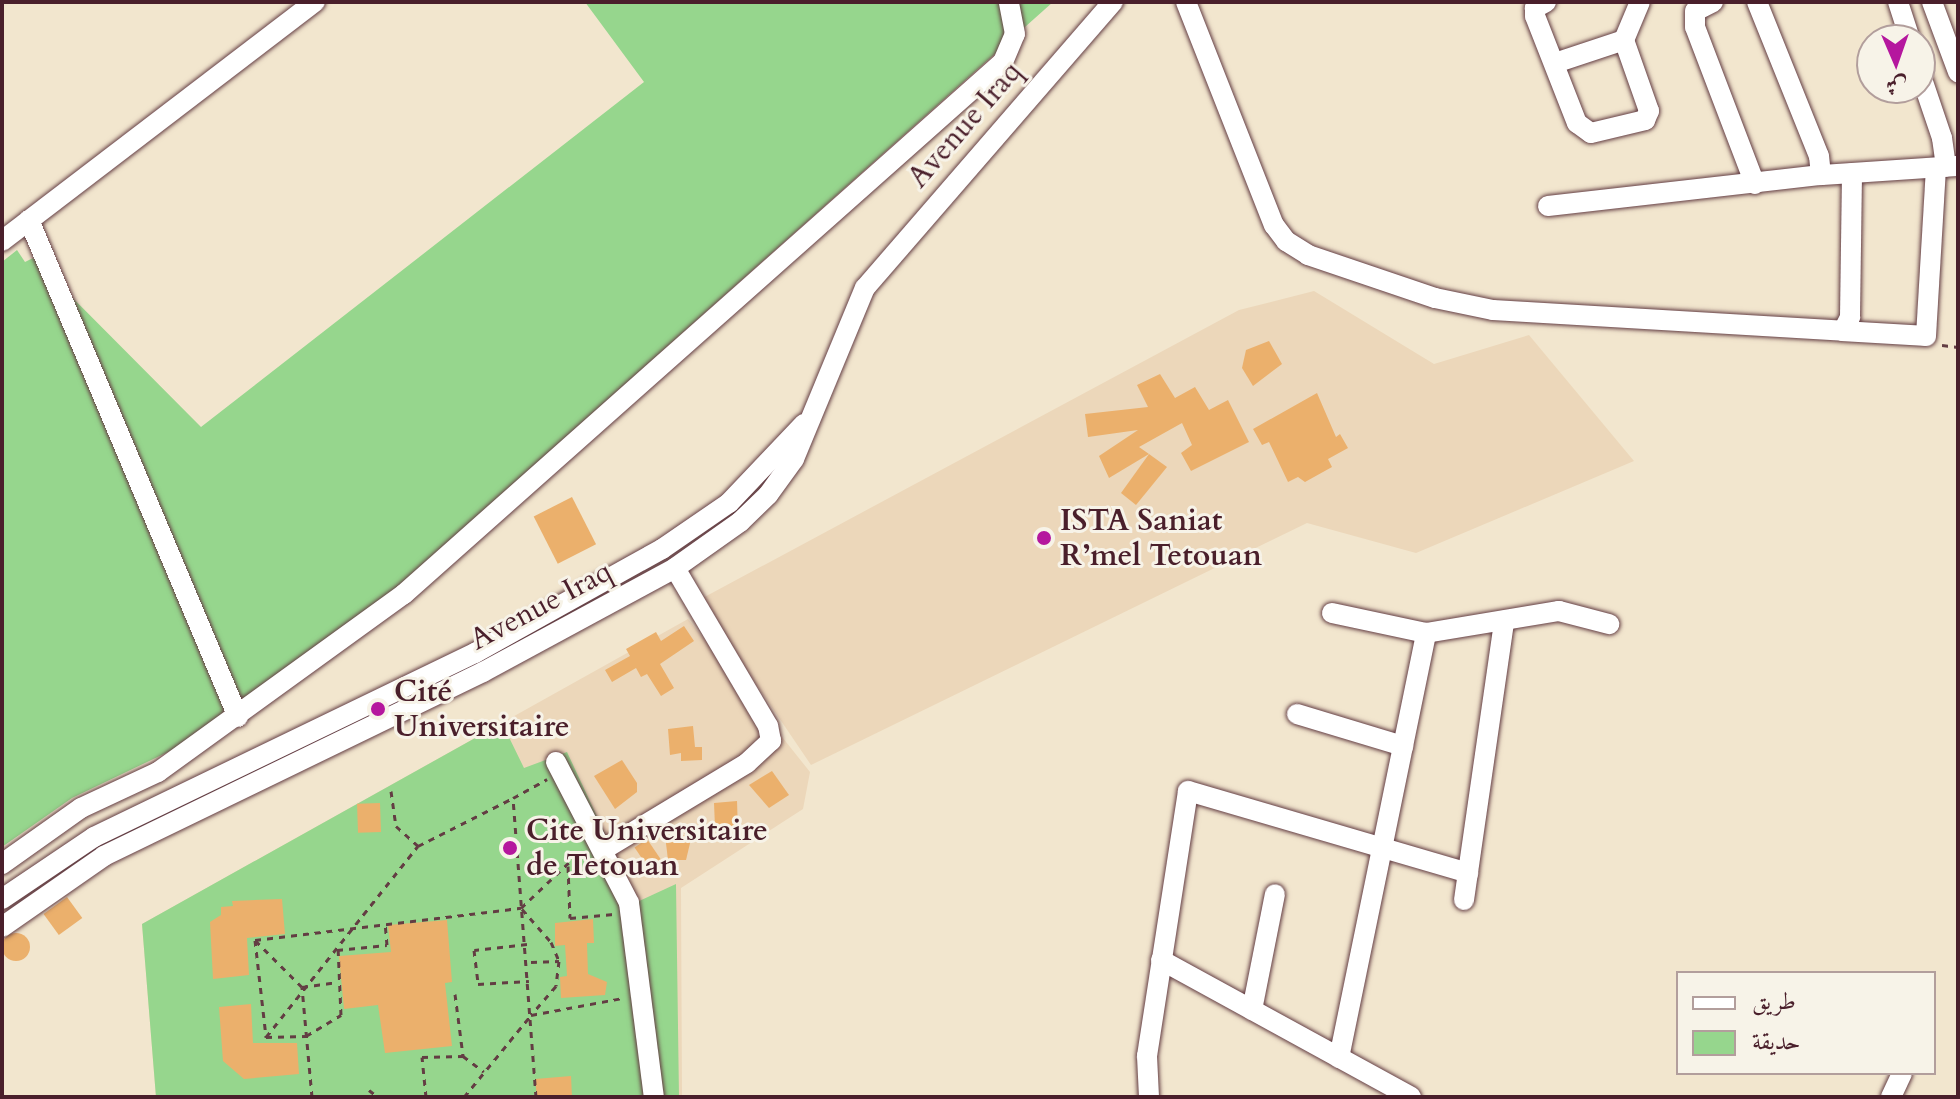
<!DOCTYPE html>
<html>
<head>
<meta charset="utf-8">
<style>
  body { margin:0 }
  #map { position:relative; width:1960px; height:1099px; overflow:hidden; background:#f2e6ce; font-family:Cardo,Amiri,serif }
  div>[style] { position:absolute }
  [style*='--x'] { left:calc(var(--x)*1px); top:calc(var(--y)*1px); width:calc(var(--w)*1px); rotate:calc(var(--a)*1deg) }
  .built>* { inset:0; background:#ecd7ba }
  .green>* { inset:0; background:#96d68d }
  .building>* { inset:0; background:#ebb06c; transform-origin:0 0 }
  .round { border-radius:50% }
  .path>* { height:3px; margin-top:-1.5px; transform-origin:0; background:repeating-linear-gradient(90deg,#633d43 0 6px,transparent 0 12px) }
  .roads { filter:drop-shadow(0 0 2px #633d43) drop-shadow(0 0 2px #633d43) }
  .minor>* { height:20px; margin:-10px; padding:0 10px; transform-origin:10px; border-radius:10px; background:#fff }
  .dots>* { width:22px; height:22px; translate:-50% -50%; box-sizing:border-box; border:4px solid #f7f3e8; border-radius:50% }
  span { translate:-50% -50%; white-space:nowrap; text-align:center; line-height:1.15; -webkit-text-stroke:6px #f7f3e8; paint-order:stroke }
  .street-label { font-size:30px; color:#4a1f2b }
  .poi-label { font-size:30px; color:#4a1f2b; font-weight:700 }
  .left { translate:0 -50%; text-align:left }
  .frame { position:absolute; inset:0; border:4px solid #4a1f2b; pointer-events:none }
  .legend { position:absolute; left:1676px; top:971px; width:260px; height:104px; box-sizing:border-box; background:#f7f3e8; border:2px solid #b29e9c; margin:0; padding:10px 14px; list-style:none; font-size:24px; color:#4a1f2b }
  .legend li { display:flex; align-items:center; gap:16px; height:40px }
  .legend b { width:40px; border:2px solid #b29e9c }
  .north { position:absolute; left:1856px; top:24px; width:80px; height:80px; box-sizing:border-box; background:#f7f3e8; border:2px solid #b29e9c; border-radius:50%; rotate:178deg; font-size:22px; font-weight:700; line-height:32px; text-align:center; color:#4a1f2b }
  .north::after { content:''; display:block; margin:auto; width:28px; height:36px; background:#b5179e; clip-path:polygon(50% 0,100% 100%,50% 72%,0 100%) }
</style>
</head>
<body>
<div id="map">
  <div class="built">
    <div style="clip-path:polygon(1314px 291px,1434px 364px,1529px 335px,1634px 461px,1416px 553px,1307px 523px,811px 765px,699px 600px,1239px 310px)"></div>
    <div style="clip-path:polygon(688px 619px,810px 772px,803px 809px,681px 888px,682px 1097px,156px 1097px,142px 924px)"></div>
  </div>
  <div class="green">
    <div style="clip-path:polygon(585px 2px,1053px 2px,371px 611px,193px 740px,72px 798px,2px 847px,2px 262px,17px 250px,25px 262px,33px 258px,201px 427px,644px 82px)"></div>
    <div style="clip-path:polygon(502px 723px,524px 768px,567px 752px,637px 902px,676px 884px,679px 1097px,156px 1097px,142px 924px)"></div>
  </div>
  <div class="building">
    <div style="clip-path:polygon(1269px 341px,1282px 364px,1253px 386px,1242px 368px,1246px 350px)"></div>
    <div style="clip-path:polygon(1160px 374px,1175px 398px,1195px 387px,1209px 410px,1228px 400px,1249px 442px,1191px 471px,1181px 453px,1192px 445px,1182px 423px,1139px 447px,1149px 454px,1109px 478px,1099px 456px,1138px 430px,1088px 437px,1085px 414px,1148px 407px,1137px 385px)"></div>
    <div style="clip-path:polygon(1317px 393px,1336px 437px,1340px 434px,1348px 448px,1328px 459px,1332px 467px,1305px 482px,1298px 477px,1288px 482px,1269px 442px,1262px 445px,1253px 429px)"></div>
    <div style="clip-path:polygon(1149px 454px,1167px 467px,1136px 505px,1121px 493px)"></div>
    <div style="left:572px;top:497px;width:53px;height:43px;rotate:63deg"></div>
    <div style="clip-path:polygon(684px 626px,694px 641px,660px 664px,674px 688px,661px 696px,647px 674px,641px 677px,636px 668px,612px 682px,605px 670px,630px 656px,626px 649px,656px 632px,661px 641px)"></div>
    <div style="clip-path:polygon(693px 726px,695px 747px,702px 747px,702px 760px,681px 761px,681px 753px,670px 755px,668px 729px)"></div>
    <div style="clip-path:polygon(622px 760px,637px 783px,637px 792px,615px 809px,594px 776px)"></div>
    <div style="clip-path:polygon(772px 771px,789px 795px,769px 808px,749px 785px)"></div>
    <div style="clip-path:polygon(737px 801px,738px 831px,715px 827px,714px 803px)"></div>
    <div style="left:380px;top:803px;width:29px;height:23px;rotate:88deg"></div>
    <div style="clip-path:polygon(665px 835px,692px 835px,686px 860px,668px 860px)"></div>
    <div style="left:647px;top:839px;width:36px;height:15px;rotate:56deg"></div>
    <div style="left:67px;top:897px;width:26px;height:29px;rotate:54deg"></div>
    <div style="clip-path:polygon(282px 899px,285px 934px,247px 938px,249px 975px,213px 979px,210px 922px,221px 915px,221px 907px,233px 906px,232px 901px)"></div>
    <div style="clip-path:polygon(593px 919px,594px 943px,587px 943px,588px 974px,607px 982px,605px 995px,561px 998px,560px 977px,567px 976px,565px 945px,555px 946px,555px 923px)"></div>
    <div style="clip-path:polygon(447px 920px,452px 982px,445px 983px,452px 1046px,385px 1053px,378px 1005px,344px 1009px,339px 956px,391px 952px,388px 925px)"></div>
    <div class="round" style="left:2px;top:933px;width:28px;height:28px"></div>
    <div style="clip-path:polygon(251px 1004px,253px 1043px,297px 1043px,299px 1074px,244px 1079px,223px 1061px,219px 1007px)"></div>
    <div style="clip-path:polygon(571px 1076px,572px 1097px,537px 1097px,535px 1079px)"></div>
  </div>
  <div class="path">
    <div style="--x:1942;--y:345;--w:16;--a:7"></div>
    <div style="--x:391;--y:791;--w:35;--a:82"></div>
    <div style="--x:396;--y:826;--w:30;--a:42"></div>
    <div style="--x:568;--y:866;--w:52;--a:87.8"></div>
    <div style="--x:570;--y:918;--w:44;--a:-5.2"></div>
    <div style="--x:522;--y:909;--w:44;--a:48.7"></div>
    <div style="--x:551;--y:942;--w:21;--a:67"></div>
    <div style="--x:559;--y:961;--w:25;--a:97"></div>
    <div style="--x:556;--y:986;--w:38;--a:131"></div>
    <div style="--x:255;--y:940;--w:98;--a:83.5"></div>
    <div style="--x:266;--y:1037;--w:40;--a:-1.4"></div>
    <div style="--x:306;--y:1036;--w:41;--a:-31"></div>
    <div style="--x:341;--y:1015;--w:68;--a:-92.5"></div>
    <div style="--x:527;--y:944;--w:53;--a:173.5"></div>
    <div style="--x:474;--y:950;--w:34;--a:83"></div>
    <div style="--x:478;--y:984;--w:51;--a:-3.4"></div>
    <div style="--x:337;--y:950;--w:50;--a:-5.7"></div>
    <div style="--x:387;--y:945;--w:23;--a:-95"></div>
    <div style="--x:531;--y:962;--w:28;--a:-2"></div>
    <div style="--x:302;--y:987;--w:36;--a:-8"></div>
    <div style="--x:455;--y:994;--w:63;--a:82.6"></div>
    <div style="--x:463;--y:1056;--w:26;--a:37"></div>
    <div style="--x:266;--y:1037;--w:244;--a:-51.5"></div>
    <div style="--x:418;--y:846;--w:106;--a:-26.8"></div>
    <div style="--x:369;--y:1090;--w:11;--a:38"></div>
    <div style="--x:312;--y:1097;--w:110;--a:-95.2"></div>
    <div style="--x:302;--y:987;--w:66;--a:-135"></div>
    <div style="--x:255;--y:940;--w:268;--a:-6.9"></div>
    <div style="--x:521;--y:908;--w:84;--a:-43.6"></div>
    <div style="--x:426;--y:1097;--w:40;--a:-95.7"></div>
    <div style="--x:422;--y:1057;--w:41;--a:-1.4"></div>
    <div style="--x:464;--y:1097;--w:106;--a:-50.7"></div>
    <div style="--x:531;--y:1015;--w:94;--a:-10.5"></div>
    <div style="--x:536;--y:1097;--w:300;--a:-94.4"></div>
    <div style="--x:513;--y:798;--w:39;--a:-29"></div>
  </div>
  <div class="roads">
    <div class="minor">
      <div style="--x:1186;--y:2;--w:240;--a:68.5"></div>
      <div style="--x:1274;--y:225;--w:20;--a:53"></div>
      <div style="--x:1286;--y:241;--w:26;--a:32"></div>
      <div style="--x:1308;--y:255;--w:134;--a:18.7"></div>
      <div style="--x:1435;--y:298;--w:59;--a:11.7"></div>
      <div style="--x:1493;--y:310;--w:351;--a:3.4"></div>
      <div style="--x:1843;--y:331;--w:16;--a:-63"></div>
      <div style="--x:1850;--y:317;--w:144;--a:-89.2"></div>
      <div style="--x:1546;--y:2;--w:13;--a:151"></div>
      <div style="--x:1535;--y:8;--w:8;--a:90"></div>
      <div style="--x:1535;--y:16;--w:115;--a:68.6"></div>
      <div style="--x:1577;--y:123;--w:17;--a:36"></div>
      <div style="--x:1591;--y:133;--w:56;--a:-13.5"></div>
      <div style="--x:1645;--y:120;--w:10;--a:-66"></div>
      <div style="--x:1649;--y:111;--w:75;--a:-109.4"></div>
      <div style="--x:1624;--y:40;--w:41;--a:-67.2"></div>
      <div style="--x:1713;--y:2;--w:20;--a:153"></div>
      <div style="--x:1695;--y:11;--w:16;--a:90"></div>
      <div style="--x:1695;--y:27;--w:168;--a:69.1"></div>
      <div style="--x:1757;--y:2;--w:166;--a:68.1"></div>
      <div style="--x:1819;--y:156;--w:19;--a:84"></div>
      <div style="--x:1898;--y:2;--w:40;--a:72"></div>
      <div style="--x:1932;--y:2;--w:75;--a:69.6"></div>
      <div style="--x:1555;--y:63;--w:73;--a:-18.4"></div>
      <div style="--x:1920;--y:73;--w:69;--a:71.3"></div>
      <div style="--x:1942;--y:138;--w:29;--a:82"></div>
      <div style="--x:1548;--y:206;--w:275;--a:-6.5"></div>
      <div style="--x:1821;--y:175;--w:137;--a:-3.8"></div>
      <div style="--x:29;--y:220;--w:539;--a:67.19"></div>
      <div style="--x:2;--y:241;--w:394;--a:-37.4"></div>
      <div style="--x:1843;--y:331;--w:83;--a:3.4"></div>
      <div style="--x:1926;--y:336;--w:168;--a:-86.6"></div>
      <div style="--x:1332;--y:613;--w:96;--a:12"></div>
      <div style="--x:1426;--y:633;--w:135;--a:-9.4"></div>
      <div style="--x:1559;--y:611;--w:52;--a:14.6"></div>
      <div style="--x:1297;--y:714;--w:111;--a:16.8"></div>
      <div style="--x:556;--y:762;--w:159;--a:62.6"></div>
      <div style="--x:629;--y:903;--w:196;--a:82.7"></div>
      <div style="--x:603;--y:850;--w:168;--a:-31.1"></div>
      <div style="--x:747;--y:763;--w:33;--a:-43"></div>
      <div style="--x:771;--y:741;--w:15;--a:-101"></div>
      <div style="--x:768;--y:726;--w:183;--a:-120.5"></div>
      <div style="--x:2;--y:864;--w:97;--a:-35.3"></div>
      <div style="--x:81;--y:808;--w:85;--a:-25.1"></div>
      <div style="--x:158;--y:772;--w:304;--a:-35.9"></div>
      <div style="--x:404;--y:594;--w:801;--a:-41.61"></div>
      <div style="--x:1003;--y:62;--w:30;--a:-67"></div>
      <div style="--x:1015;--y:34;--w:33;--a:-101"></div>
      <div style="--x:2;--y:899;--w:111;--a:-34"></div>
      <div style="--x:94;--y:837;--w:423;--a:-25.8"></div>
      <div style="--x:475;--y:653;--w:214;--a:-29.1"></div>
      <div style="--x:662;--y:549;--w:81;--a:-34.5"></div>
      <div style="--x:729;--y:503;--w:109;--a:-46.5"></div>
      <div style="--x:1464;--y:900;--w:282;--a:-81.8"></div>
      <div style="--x:2;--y:927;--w:124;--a:-34.8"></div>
      <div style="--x:104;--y:856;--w:421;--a:-25.9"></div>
      <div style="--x:483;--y:672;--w:218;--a:-28.4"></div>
      <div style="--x:675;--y:568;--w:80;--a:-35.3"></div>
      <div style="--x:740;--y:522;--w:39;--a:-44"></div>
      <div style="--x:768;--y:495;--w:44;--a:-54.2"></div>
      <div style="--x:794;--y:459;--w:185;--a:-67.5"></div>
      <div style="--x:865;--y:288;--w:379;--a:-49.1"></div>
      <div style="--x:1161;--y:960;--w:285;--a:28.7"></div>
      <div style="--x:1252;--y:1010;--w:118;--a:-78.8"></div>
      <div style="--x:1339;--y:1058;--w:434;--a:-78.4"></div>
      <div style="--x:1149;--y:1097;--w:41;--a:-92.8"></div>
      <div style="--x:1147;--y:1056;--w:268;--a:-81.2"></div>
      <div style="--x:1188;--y:791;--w:292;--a:16.3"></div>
      <div style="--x:1891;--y:1097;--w:26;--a:-65"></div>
    </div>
  </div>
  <div class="dots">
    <div style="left:1044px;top:538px;background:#b5179e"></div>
    <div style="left:378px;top:709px;background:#b5179e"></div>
    <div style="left:510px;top:848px;background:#b5179e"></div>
  </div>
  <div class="street-label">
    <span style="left:965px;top:125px;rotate:-49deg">Avenue Iraq</span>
    <span style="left:541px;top:606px;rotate:-28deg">Avenue Iraq</span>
  </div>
  <div class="poi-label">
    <span class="left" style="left:1060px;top:538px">ISTA Saniat<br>R’mel Tetouan</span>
    <span class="left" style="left:394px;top:709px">Cité<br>Universitaire</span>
    <span class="left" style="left:526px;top:848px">Cite Universitaire<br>de Tetouan</span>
  </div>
  <div class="frame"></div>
  <ul class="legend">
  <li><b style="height:10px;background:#fff"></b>طريق</li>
  <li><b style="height:22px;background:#96d68d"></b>حديقة</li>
  </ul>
  <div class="north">ش</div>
</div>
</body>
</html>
